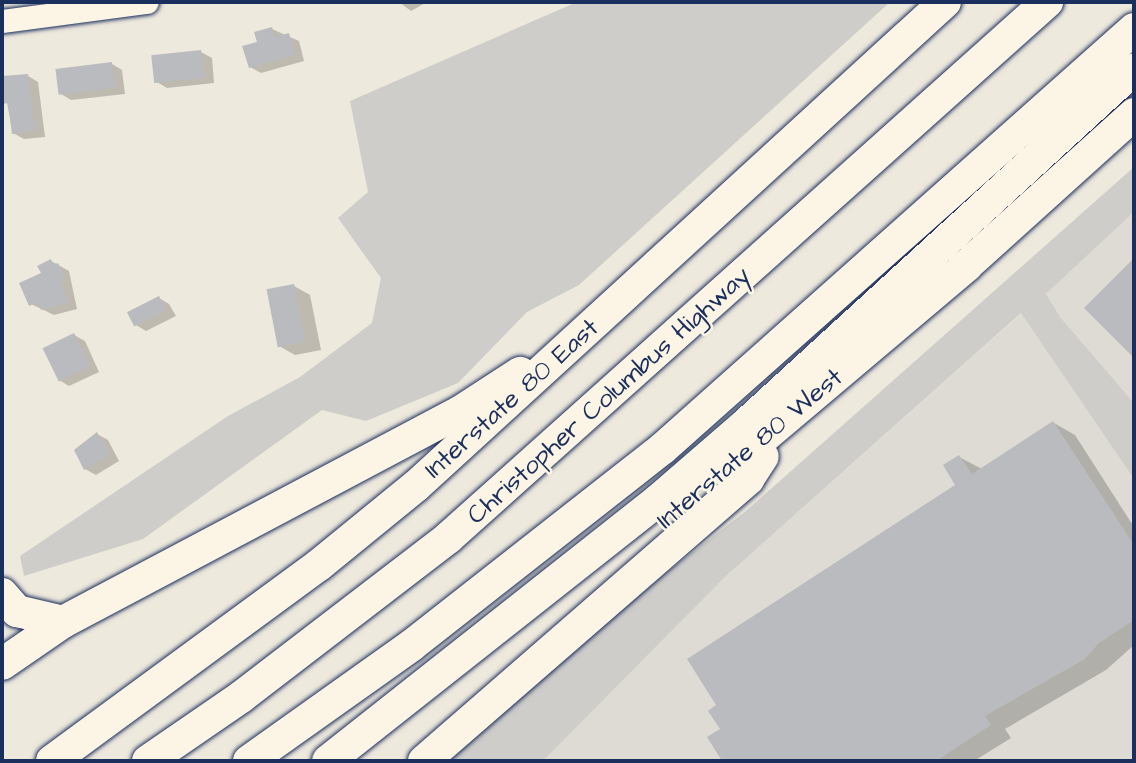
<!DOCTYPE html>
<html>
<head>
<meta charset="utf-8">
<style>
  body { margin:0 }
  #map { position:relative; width:1136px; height:763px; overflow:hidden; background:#eee9dd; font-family:"Architects Daughter",sans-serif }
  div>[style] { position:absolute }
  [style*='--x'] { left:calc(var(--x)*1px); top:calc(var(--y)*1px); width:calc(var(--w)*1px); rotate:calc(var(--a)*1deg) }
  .built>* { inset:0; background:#dedbd4 }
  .green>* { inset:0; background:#cfcdca }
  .shadow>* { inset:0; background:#0003 }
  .building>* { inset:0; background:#babbbe; transform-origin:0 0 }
  .roads { filter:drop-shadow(0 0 2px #1b2f5e) drop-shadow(0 0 2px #1b2f5e) }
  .minor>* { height:23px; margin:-11.5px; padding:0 11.5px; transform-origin:11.5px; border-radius:11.5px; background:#fcf5e5 }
  .highway>* { height:32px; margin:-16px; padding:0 16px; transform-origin:16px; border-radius:16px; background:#fcf5e5 }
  span { translate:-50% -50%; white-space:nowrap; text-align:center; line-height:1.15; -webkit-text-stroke:5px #fcf5e5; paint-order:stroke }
  .street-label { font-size:26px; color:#1b2f5e }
  .frame { position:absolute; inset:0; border:4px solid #1b2f5e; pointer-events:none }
</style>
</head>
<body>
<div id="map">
  <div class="built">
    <div style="clip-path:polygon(1134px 212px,1134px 403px,1061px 318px,1046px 294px)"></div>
    <div style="clip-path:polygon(1022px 313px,1134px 479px,1134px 761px,543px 761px,725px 577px)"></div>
  </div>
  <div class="green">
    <div style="clip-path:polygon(577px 2px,890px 2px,579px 285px,527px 312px,458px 383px,366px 421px,322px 410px,143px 539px,24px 576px,20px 556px,228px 416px,300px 377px,372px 323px,381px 278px,338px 218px,368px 192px,350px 101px)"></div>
    <div style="clip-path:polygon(1134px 167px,1134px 212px,1046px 294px,1061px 318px,1134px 403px,1134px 479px,1021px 313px,725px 577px,543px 761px,441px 761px,551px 662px,746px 511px)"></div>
  </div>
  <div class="shadow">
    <div style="clip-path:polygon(399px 2px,427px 2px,411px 11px)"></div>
    <div style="clip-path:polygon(272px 29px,299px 41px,304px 61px,261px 73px,250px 67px,259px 43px)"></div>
    <div style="clip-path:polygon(201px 52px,212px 58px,214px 83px,167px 88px,157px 82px)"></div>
    <div style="clip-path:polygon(112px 64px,122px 70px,125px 94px,71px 100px,61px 94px)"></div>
    <div style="clip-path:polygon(28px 76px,38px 82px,45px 137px,24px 139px,13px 133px,2px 78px)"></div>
    <div style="clip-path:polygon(51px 261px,69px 271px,77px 309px,54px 315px,31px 304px)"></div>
    <div style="clip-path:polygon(294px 286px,310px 295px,321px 350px,295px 355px,279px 346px)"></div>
    <div style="clip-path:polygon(159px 298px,169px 304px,176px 316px,146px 331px,136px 325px)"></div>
    <div style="clip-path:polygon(74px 335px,85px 341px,99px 372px,69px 386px,59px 380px)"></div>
    <div style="clip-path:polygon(1054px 423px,1075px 435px,1134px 527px,1134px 645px,1106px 670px,1005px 729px,1011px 738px,974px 761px,724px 761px,709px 738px,723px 730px,958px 485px,959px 457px,982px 469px)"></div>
    <div style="clip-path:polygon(97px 434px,108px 440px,119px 461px,96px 475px,85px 469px)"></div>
  </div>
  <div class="building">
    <div style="clip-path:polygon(272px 27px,275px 37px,289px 33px,295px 55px,249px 68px,242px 46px,257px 42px,254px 32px)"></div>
    <div style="left:201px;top:50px;width:28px;height:50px;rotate:84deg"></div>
    <div style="left:112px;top:62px;width:26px;height:57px;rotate:83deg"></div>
    <div style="clip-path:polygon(28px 74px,35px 131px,12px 134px,8px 103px,2px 104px,2px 76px)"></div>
    <div style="clip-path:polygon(1134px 258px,1134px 358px,1084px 308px)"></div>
    <div style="clip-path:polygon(51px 259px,53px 265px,58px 263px,65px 276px,61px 278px,68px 303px,41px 310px,38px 302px,29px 306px,19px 283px,41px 273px,37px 266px)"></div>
    <div style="left:294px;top:284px;width:59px;height:28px;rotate:79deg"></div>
    <div style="left:159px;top:296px;width:16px;height:36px;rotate:63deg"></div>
    <div style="left:74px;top:333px;width:37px;height:35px;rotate:64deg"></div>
    <div style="clip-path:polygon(1053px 421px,1134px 545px,1134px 620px,1099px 643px,1085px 659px,985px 716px,991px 725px,936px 761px,722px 761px,707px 737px,720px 729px,708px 711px,716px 705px,687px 659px,955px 485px,943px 465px,959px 455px,972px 474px)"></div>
    <div style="clip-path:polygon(97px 432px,110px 455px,84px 470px,74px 450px)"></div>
  </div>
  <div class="roads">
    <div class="minor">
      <div style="--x:2;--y:21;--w:146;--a:-7.5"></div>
    </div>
    <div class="highway">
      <div style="--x:725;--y:470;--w:316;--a:-40.2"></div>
      <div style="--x:966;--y:266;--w:227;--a:-42.1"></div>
      <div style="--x:2;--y:594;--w:23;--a:49"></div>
      <div style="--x:17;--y:611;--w:47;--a:13.4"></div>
      <div style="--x:2;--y:664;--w:74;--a:-34.5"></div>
      <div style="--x:63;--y:622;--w:449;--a:-27.9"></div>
      <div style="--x:460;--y:412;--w:72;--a:-33"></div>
      <div style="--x:52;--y:761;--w:331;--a:-36.3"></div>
      <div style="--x:319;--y:565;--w:125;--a:-39.2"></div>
      <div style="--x:416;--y:486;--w:717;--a:-42.46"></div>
      <div style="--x:148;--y:761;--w:113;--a:-34.5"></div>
      <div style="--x:241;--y:697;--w:261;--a:-37.5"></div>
      <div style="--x:448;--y:538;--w:804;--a:-41.82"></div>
      <div style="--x:249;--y:761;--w:200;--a:-35.4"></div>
      <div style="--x:412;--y:645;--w:318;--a:-38.1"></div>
      <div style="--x:662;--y:449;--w:632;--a:-41.66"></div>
      <div style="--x:328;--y:761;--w:419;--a:-38.3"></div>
      <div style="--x:657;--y:501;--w:116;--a:-40.8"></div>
      <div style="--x:745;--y:425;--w:527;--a:-42.46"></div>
      <div style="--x:424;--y:761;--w:430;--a:-41"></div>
      <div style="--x:748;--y:479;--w:27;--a:-57"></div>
    </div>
  </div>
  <div class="street-label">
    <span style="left:609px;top:396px;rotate:-42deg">Christopher Columbus Highway</span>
    <span style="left:512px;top:399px;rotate:-42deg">Interstate 80 East</span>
    <span style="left:750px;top:449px;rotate:-40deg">Interstate 80 West</span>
  </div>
  <div class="frame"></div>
</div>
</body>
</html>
